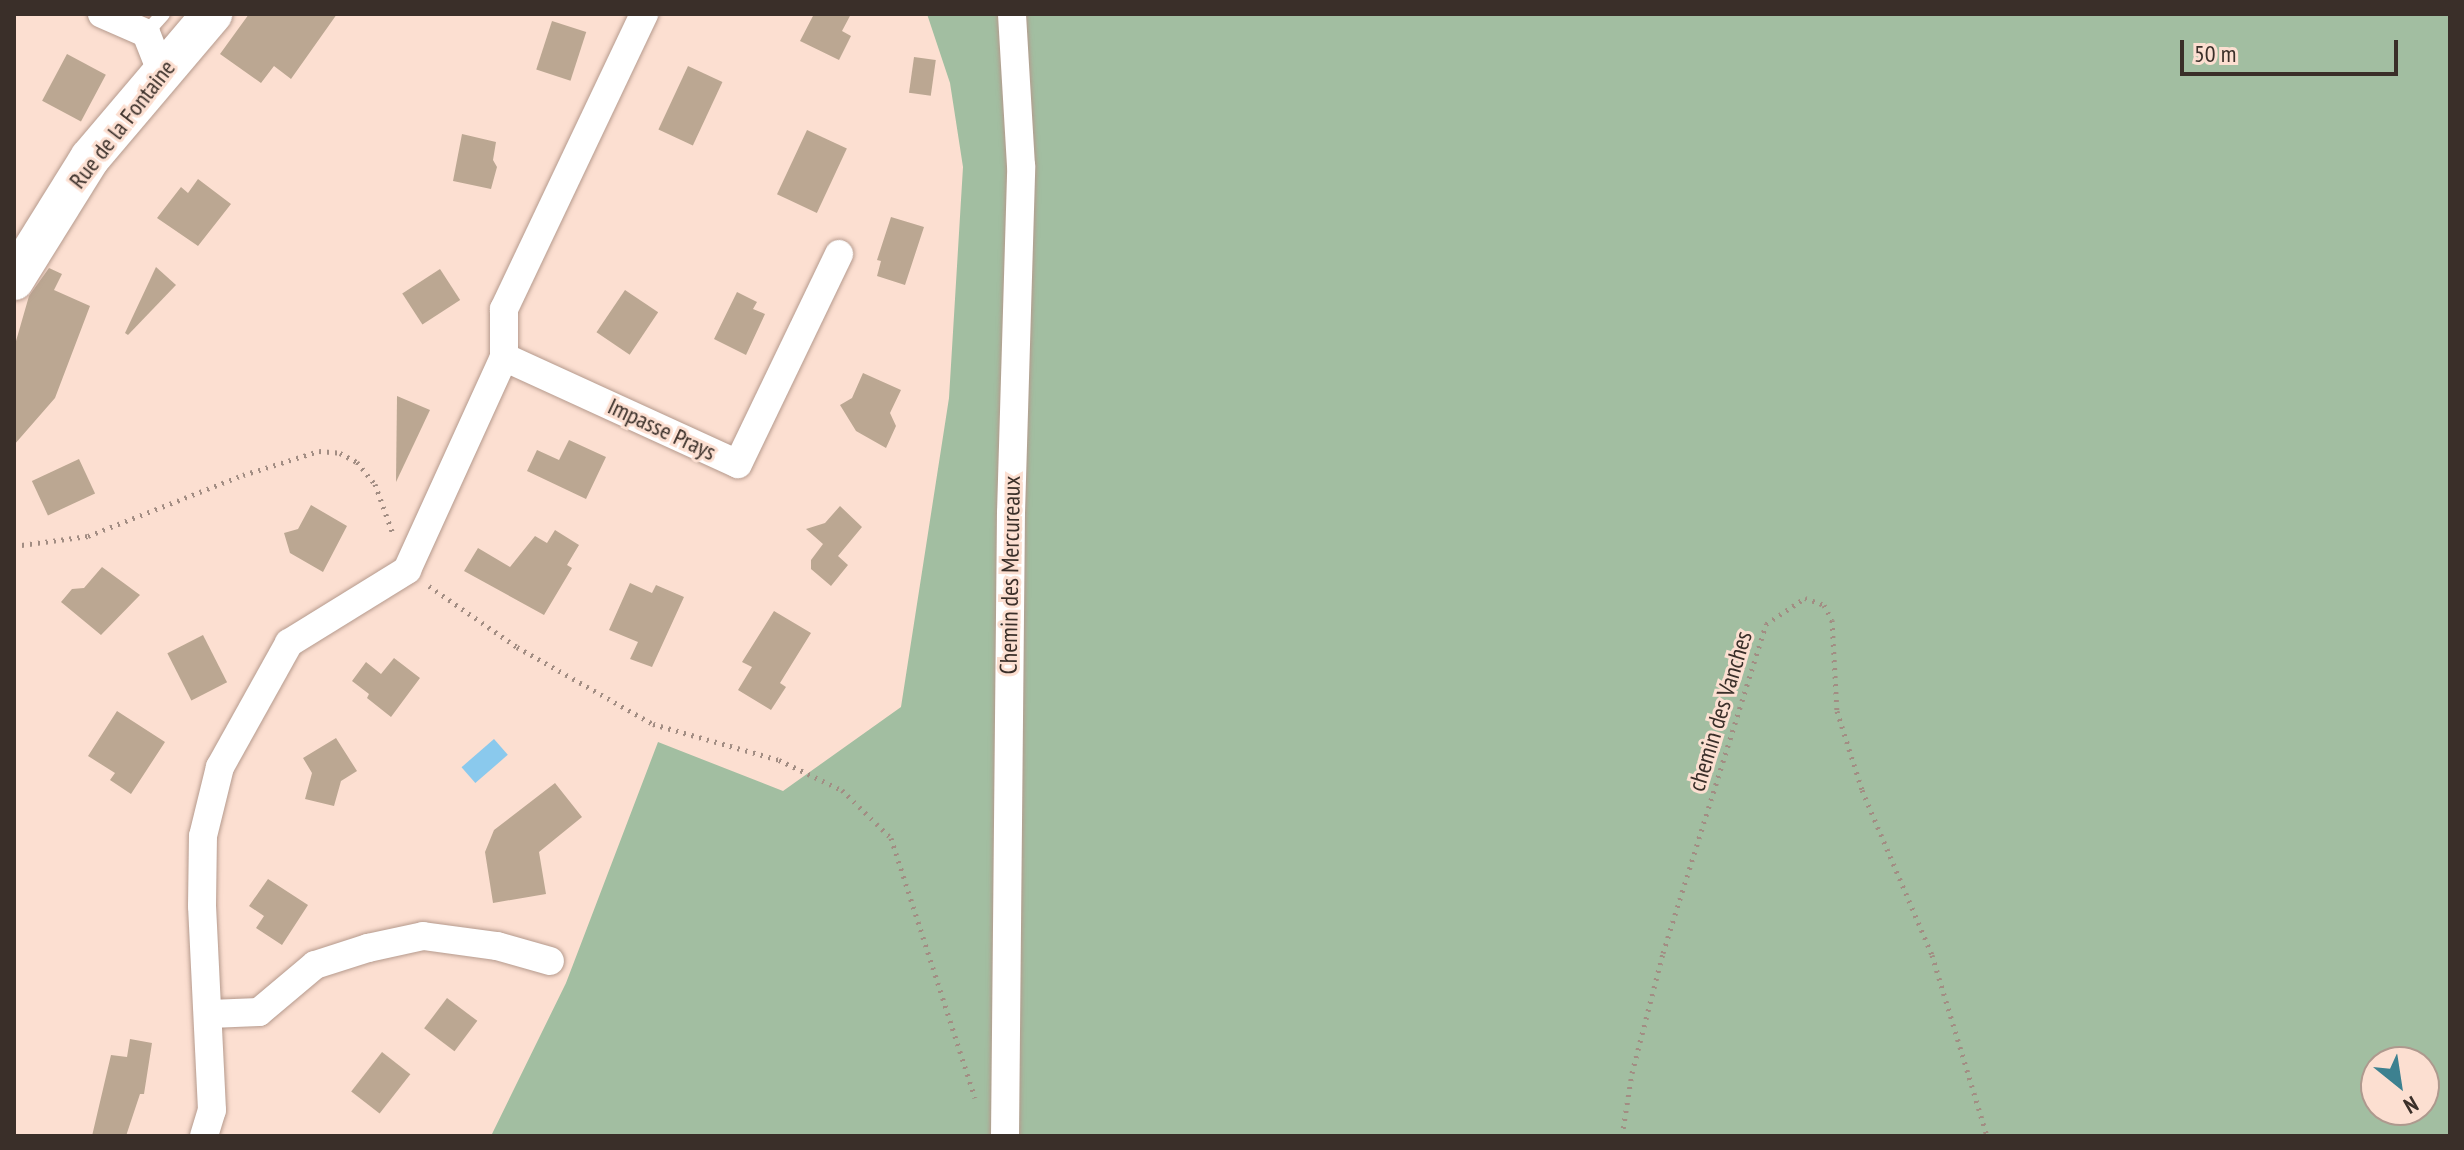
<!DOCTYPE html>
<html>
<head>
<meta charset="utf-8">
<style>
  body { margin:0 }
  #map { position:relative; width:2464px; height:1150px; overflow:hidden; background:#fcdfd1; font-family:"PT Sans Narrow",sans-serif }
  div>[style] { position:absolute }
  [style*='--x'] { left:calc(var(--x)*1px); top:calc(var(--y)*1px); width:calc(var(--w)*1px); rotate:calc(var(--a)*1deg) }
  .green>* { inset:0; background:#a2bea1 }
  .water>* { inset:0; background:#8ac9ed; transform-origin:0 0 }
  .building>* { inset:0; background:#bba792; transform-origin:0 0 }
  .path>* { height:5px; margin-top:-2.5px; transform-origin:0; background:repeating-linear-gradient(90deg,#a28d83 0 2px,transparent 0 8px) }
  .roads { filter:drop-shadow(0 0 2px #b59a8d) drop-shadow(0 0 2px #b59a8d) }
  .lane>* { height:14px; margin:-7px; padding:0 7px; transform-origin:7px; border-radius:7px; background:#fff }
  .street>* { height:28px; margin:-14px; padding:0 14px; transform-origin:14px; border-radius:14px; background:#fff }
  .secondary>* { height:40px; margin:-20px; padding:0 20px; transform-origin:20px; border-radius:20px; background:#fff }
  span { translate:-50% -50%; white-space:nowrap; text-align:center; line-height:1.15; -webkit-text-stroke:6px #fcdfd1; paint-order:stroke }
  .street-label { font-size:24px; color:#3a2f29 }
  .frame { position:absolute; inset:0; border:16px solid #3a2f29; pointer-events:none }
  .north { position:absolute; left:2360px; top:1046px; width:80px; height:80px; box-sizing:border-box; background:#fcdfd1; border:2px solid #ae998e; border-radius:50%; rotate:150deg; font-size:22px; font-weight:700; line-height:32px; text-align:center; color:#3a2f29 }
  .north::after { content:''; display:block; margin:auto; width:28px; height:36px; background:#3d8190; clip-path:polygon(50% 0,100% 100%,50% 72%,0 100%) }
  .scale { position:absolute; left:2180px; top:40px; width:218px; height:36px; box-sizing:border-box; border:4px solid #3a2f29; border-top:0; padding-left:10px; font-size:24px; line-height:28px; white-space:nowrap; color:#3a2f29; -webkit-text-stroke:6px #fcdfd1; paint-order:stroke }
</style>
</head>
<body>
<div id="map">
  <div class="green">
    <div style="clip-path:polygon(evenodd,927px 14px,2450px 14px,2450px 1136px,491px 1136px,566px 983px,658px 742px,783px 791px,901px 707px,949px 398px,963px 167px,950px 83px,927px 14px,2376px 1062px,2424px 1062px,2424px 1110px,2376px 1110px,2376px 1062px)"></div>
  </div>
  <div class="water">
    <div style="left:494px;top:739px;width:21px;height:43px;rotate:49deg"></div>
  </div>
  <div class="building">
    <div style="clip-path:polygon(249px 14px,337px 14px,291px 79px,274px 66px,261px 83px,220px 54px)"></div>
    <div style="clip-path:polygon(814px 14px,851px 14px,842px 31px,851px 36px,839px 60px,800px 41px)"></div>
    <div style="left:552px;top:21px;width:36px;height:51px;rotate:18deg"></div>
    <div style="left:67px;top:54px;width:44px;height:53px;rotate:28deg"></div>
    <div style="left:914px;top:57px;width:22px;height:36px;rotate:8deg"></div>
    <div style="left:688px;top:66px;width:38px;height:70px;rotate:25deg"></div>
    <div style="left:807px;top:130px;width:44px;height:71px;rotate:25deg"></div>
    <div style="clip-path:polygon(462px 134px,496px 142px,493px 160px,497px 167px,491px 189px,453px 181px)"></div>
    <div style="clip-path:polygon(198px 179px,231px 204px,198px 246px,157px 218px,181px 187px,188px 193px)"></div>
    <div style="clip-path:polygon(891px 217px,924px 227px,905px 285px,877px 276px,881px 261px,877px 260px)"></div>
    <div style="clip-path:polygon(156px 267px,176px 285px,128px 335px,125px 333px)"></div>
    <div style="clip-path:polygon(49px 268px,62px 274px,54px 290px,90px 306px,55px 398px,14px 445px,14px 348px,29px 296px)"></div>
    <div style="left:440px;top:269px;width:37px;height:45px;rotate:57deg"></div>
    <div style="left:625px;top:290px;width:40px;height:51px;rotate:34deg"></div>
    <div style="clip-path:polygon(737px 292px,757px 302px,753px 309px,765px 314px,746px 355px,714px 339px)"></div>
    <div style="clip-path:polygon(863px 373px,901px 390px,890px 413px,896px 426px,886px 448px,856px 431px,840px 405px,852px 398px)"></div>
    <div style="clip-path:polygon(397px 396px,430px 410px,396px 482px)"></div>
    <div style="clip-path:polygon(569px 440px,606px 457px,586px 499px,527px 471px,537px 450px,559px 460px)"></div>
    <div style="left:79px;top:459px;width:38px;height:52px;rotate:65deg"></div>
    <div style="clip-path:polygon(311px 505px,347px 526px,323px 572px,290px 553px,284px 533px,298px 529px)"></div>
    <div style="clip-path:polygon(840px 506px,862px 527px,838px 556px,848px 565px,831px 586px,811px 569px,811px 560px,823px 544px,806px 529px,825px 523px)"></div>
    <div style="clip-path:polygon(555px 530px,579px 545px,567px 565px,572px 568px,544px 615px,464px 571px,478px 548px,510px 567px,535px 536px,547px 543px)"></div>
    <div style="clip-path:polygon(102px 567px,140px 595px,101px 635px,61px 602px,72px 589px,84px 588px)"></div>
    <div style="clip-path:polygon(630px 583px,652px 593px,656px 585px,684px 597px,652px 667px,630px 659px,638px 642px,609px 630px)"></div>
    <div style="clip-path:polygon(774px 611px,811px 633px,780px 683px,786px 687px,771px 710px,738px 690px,752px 667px,742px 662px)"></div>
    <div style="left:203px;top:635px;width:53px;height:40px;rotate:63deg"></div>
    <div style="clip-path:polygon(394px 658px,420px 678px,391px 717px,367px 698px,369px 694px,352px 681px,366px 662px,381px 674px)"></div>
    <div style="clip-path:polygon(117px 711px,165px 742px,131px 794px,110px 780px,115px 773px,88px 756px)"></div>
    <div style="clip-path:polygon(336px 738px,357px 771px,341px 781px,334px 806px,305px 799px,312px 773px,303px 758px)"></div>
    <div style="clip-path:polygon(555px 783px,582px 817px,539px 852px,546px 894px,493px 903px,485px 852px,494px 830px)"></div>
    <div style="clip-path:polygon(268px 879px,308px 905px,282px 945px,256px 928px,264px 916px,249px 906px)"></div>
    <div style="left:447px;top:998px;width:38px;height:38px;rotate:37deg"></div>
    <div style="clip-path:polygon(130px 1039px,152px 1043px,144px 1094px,140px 1094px,126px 1136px,92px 1136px,111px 1055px,127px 1057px)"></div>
    <div style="left:382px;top:1052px;width:36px;height:50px;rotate:38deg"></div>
  </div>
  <div class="path">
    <div style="--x:14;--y:546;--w:75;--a:-7.7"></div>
    <div style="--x:88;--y:536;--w:167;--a:-21.5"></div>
    <div style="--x:243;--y:475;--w:80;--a:-17.5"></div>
    <div style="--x:319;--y:451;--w:21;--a:5"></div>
    <div style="--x:340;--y:453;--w:19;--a:28"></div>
    <div style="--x:357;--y:462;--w:28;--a:51"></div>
    <div style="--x:375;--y:484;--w:53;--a:70.2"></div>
    <div style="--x:429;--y:586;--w:107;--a:34.7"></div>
    <div style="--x:517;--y:647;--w:156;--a:29.5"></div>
    <div style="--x:653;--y:724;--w:131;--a:15.9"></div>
    <div style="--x:779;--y:760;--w:70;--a:25.5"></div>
    <div style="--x:842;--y:790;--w:69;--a:44.4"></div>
    <div style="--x:891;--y:838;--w:273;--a:72.1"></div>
    <div style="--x:1622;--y:1136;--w:64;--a:-81"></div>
    <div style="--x:1632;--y:1073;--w:124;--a:-75.5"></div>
    <div style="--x:1663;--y:953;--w:345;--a:-72.6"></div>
    <div style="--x:1766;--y:624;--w:47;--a:-33.7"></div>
    <div style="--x:1805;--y:598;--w:20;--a:20"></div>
    <div style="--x:1824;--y:605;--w:17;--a:62"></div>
    <div style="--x:1832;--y:620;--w:91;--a:86.9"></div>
    <div style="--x:1837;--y:711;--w:83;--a:72.4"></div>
    <div style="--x:1862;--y:790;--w:179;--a:67"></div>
    <div style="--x:1932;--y:955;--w:189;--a:73.1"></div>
  </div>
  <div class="roads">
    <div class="lane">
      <div style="--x:146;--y:33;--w:25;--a:-48"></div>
    </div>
    <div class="street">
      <div style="--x:102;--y:14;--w:48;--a:23.4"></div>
      <div style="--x:146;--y:33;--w:41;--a:68.5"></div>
      <div style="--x:504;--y:357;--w:257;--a:24.6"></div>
      <div style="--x:738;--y:464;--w:233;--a:-64.3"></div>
      <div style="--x:210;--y:1014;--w:49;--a:-2.3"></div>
      <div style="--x:259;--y:1012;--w:73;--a:-40"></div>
      <div style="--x:315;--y:965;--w:56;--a:-17.8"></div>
      <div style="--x:368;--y:948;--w:56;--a:-12.3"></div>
      <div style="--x:423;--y:936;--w:75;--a:7.7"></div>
      <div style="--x:497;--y:946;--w:55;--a:15.8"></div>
      <div style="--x:204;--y:1136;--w:27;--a:-73"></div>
      <div style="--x:212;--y:1110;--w:204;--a:-92.8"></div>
      <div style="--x:202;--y:906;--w:70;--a:-89.2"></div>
      <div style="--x:203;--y:836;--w:71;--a:-76.2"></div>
      <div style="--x:220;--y:767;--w:142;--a:-60.9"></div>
      <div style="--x:289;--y:643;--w:139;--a:-31.7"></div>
      <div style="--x:407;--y:570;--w:234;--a:-65.5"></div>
      <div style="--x:504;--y:357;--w:48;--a:-90"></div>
      <div style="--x:504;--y:309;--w:327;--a:-64.6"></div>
      <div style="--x:1005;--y:1136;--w:623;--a:-89.45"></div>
      <div style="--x:1011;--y:513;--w:347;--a:-88.3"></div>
      <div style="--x:1021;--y:166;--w:152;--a:-93.4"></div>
    </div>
    <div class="secondary">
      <div style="--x:14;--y:280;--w:144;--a:-58.1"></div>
      <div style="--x:90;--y:158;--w:189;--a:-49.7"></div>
    </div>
  </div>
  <div class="street-label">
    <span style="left:122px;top:124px;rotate:-52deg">Rue de la Fontaine</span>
    <span style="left:662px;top:429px;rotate:25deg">Impasse Prays</span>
    <span style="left:1010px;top:575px;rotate:-89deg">Chemin des Mercureaux</span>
    <span style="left:1720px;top:711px;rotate:-73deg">chemin des Vanches</span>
  </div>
  <div class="frame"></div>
  <div class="north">N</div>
  <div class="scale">50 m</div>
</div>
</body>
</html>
